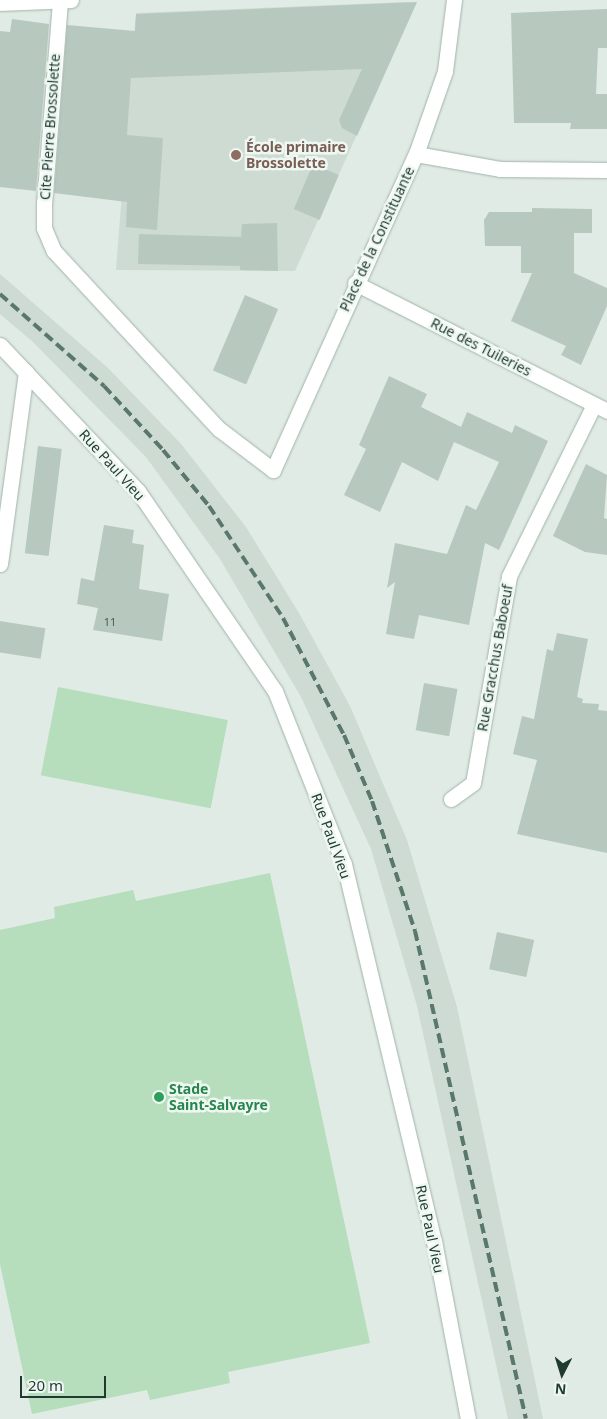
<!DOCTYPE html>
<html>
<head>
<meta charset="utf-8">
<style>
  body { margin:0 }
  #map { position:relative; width:607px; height:1419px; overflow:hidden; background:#dfebe4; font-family:"Noto Sans",sans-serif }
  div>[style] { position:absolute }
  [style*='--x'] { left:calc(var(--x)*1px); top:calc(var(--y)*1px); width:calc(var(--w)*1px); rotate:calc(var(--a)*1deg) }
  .built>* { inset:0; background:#cddbd3 }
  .green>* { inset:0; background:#b6ddbc; transform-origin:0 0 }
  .building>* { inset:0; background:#b7c9bf; transform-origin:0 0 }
  .roads { filter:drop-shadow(0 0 1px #a2b3aa) drop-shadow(0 0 1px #a2b3aa) }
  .lane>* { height:15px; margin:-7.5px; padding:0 7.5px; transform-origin:7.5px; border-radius:7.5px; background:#fff }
  .street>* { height:15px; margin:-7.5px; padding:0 7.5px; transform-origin:7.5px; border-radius:7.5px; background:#fff }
  .rail>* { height:4px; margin-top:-2px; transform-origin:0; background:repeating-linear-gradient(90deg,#59776b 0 10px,transparent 0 15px) }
  .dots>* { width:14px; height:14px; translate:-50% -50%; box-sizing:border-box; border:2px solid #eff7f2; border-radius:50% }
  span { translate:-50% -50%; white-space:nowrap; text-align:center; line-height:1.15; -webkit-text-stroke:5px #eff7f2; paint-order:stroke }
  .number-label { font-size:11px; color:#455e54 }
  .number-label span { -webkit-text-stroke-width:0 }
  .street-label { font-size:14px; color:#1f3b30 }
  .education-label { font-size:14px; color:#785e54; font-weight:700 }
  .left { translate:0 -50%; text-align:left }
  .leisure-label { font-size:14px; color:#27864d; font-weight:700 }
  .north { position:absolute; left:537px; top:1349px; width:50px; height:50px; -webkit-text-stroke:4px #eff7f2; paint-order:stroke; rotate:185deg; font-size:14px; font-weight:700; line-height:20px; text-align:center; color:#1f3b30 }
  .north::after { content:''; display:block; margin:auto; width:18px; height:22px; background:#1f3b30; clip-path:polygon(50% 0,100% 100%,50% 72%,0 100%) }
  .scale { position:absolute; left:20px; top:1376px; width:86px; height:22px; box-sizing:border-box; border:2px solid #1f3b30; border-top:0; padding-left:6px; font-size:15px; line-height:18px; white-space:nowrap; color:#1f3b30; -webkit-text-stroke:4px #eff7f2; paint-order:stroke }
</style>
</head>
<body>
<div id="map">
  <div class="built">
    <div style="clip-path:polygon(407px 2px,413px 11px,295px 271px,116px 270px,136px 13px)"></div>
    <div style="clip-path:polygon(0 274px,108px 368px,182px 445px,246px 527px,299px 613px,350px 706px,407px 840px,457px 1007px,543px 1419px,508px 1419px,417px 1006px,371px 849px,301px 697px,220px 559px,146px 457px,33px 342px,0 314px)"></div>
  </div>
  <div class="green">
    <div style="left:58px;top:687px;width:173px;height:90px;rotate:11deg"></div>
    <div style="clip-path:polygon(270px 873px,370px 1343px,228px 1372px,230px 1383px,150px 1400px,147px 1390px,32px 1414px,0 1264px,0 930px,55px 918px,54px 907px,133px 890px,136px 901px)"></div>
  </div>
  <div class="building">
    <div style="clip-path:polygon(417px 2px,357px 136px,342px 128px,339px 120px,362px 69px,131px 78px,127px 135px,163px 138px,157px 230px,126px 227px,127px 202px,54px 193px,67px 25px,135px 31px,136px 14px)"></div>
    <div style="clip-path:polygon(607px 9px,607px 48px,598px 48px,596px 94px,607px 94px,607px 129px,570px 129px,571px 123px,514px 123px,511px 13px)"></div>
    <div style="clip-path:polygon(12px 19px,49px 24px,36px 191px,0 187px,0 31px,10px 32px)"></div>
    <div style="left:313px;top:164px;width:28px;height:49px;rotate:23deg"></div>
    <div style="clip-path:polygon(532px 208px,592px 209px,592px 233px,574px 233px,574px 273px,607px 288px,607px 306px,581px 365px,561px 355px,566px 346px,511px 321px,532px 273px,521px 273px,521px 246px,485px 246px,484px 220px,489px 212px,532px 212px)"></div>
    <div style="clip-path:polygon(277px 223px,278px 271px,240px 270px,240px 266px,138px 264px,139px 234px,241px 237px,242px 224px)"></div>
    <div style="left:245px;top:295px;width:36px;height:82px;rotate:23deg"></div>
    <div style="clip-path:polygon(389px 376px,427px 394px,421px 407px,461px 427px,467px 412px,512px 433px,515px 425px,548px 441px,499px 550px,485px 543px,469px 625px,419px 615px,414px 639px,386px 634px,395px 582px,387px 588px,395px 543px,447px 554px,466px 505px,476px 510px,499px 462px,454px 442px,438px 481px,402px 462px,380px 512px,344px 495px,366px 449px,359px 445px)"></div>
    <div style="left:38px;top:446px;width:24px;height:108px;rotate:7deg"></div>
    <div style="clip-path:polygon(586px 464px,607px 475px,604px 518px,607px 519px,607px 555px,585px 552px,553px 536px)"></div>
    <div style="clip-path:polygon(104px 525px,134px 530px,132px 543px,144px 545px,139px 589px,169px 594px,162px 641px,93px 630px,98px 608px,77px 604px,81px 578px,94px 581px)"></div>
    <div style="left:0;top:621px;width:46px;height:31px;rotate:9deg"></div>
    <div style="clip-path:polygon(557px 633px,588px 639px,577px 697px,583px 699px,582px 703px,599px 704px,598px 710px,607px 711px,607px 853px,517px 834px,537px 760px,513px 754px,522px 716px,534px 719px,547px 649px,553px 651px)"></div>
    <div style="left:424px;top:683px;width:34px;height:48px;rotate:10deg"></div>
    <div style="left:497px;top:932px;width:38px;height:38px;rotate:12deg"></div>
  </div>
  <div class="roads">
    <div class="lane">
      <div style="--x:60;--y:1;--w:203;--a:94.5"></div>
      <div style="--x:44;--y:203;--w:25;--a:90"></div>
      <div style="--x:44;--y:228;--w:25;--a:67"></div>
      <div style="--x:54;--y:251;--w:243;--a:47.2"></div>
      <div style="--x:219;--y:429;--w:68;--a:37.2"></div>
    </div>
    <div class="street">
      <div style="--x:0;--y:3;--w:71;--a:-2.4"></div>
      <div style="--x:416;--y:154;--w:85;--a:10.1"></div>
      <div style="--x:500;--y:169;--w:107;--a:0.5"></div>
      <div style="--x:355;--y:283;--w:283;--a:26.9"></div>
      <div style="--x:0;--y:345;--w:201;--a:46.6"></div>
      <div style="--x:138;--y:491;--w:242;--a:55.6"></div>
      <div style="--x:275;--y:691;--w:186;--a:68.3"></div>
      <div style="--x:344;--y:864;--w:388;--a:76.6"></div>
      <div style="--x:434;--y:1241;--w:181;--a:79.2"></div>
      <div style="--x:273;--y:470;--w:347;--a:-65.7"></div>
      <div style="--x:416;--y:154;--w:88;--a:-70.7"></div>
      <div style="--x:445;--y:71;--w:72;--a:-82.8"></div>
      <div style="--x:0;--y:564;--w:194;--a:-82.3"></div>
      <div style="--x:451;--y:799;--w:27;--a:-36"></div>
      <div style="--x:473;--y:783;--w:210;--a:-80.1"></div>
      <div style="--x:509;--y:576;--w:191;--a:-63.6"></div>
    </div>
  </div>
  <div class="rail">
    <div style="--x:0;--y:294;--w:139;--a:41.5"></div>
    <div style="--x:104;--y:386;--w:87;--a:47.3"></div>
    <div style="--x:163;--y:450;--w:72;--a:50.6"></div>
    <div style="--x:209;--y:506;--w:134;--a:56.5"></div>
    <div style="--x:283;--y:618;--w:132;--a:62.5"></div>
    <div style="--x:344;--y:735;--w:72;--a:67"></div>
    <div style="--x:372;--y:801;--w:137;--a:71.7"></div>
    <div style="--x:415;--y:931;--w:500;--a:77.19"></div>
  </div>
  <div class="dots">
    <div style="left:236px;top:155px;background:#8d6e63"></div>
    <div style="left:159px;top:1097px;background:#2e9e5b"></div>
  </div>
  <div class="number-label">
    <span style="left:110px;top:622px">11</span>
  </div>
  <div class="street-label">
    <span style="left:50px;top:127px;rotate:-86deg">Cite Pierre Brossolette</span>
    <span style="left:377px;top:239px;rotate:-65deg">Place de la Constituante</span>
    <span style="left:481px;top:347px;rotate:27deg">Rue des Tuileries</span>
    <span style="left:112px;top:465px;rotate:48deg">Rue Paul Vieu</span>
    <span style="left:495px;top:658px;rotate:-80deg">Rue Gracchus Baboeuf</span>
    <span style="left:331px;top:836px;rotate:70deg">Rue Paul Vieu</span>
    <span style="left:430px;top:1229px;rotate:78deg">Rue Paul Vieu</span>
  </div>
  <div class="education-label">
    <span class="left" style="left:246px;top:155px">École primaire<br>Brossolette</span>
  </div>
  <div class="leisure-label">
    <span class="left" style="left:169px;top:1097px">Stade<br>Saint-Salvayre</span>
  </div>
  <div class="north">N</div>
  <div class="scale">20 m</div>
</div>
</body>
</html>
